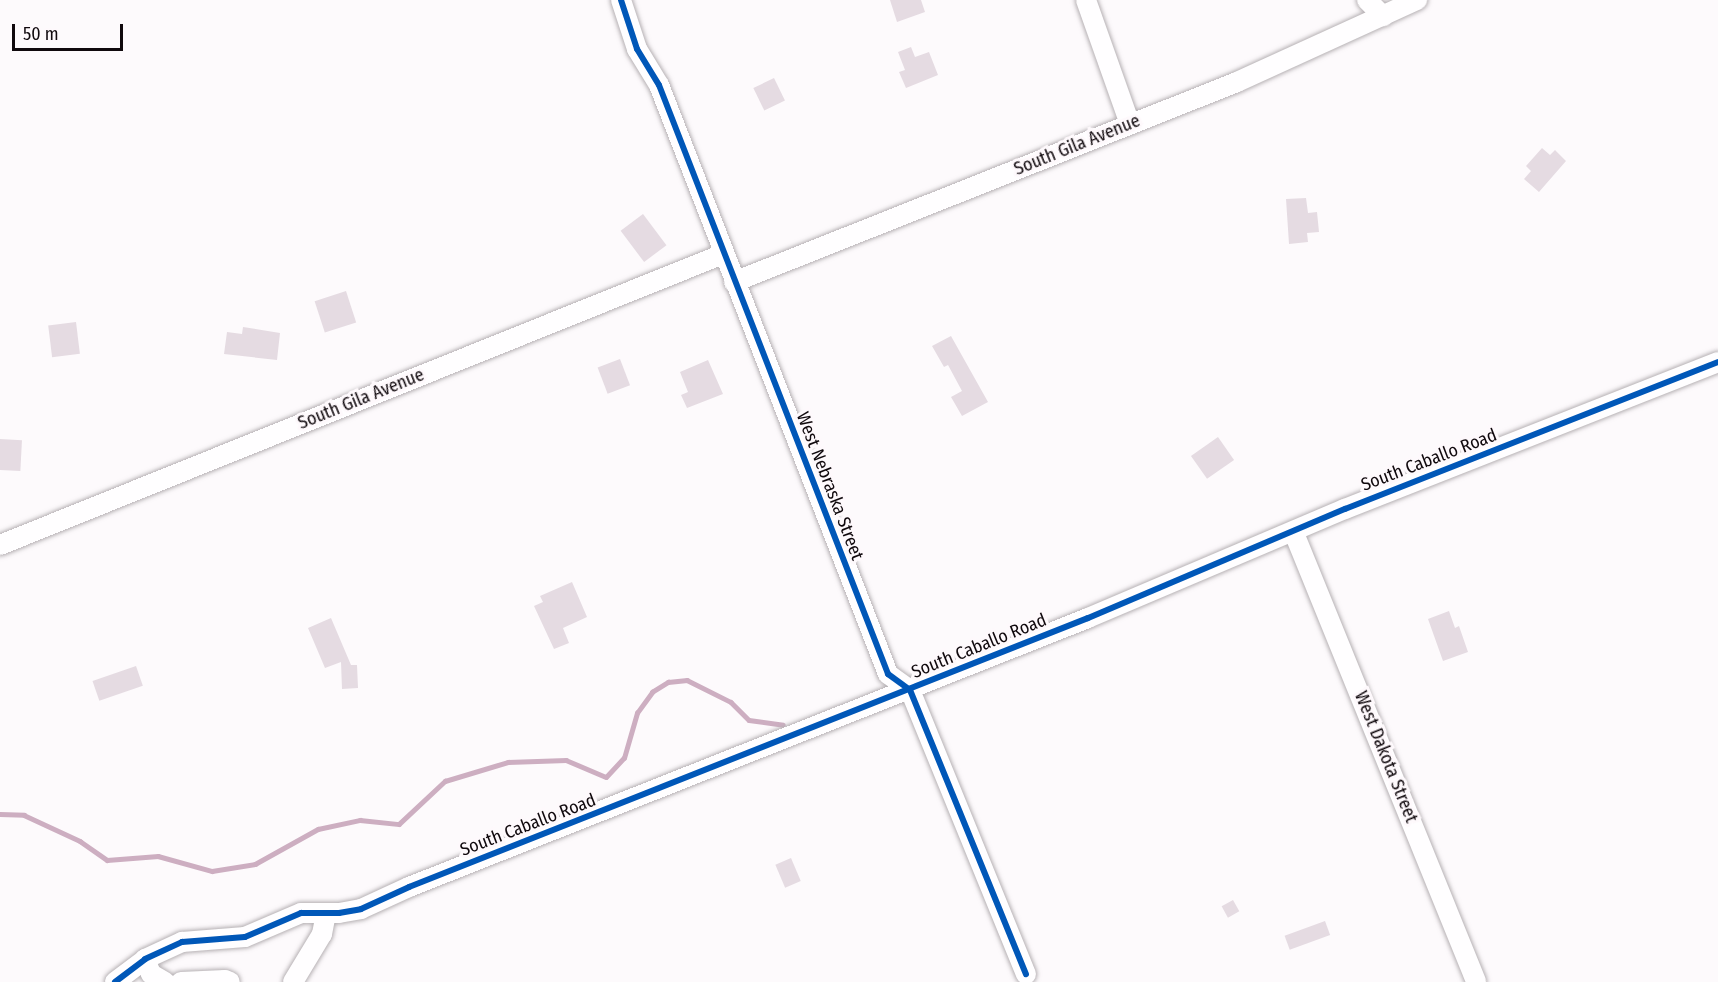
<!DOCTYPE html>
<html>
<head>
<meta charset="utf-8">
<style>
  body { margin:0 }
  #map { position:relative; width:1718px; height:982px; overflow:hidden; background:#fdfafc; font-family:"Fira Sans Condensed",sans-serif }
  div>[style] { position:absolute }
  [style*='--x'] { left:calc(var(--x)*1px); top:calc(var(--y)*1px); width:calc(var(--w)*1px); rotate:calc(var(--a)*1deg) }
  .stream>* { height:4.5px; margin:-2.25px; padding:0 2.25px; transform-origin:2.25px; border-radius:2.25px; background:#cdaec1 }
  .building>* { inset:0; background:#e5dbe2; transform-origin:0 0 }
  .roads { filter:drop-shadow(0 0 2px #b6b1b4) drop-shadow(0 0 2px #b6b1b4) }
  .minor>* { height:20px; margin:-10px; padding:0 10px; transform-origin:10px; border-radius:10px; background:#fffeff }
  .cycleway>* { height:6px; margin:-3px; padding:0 3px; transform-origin:3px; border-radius:3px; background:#0057b8 }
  span { translate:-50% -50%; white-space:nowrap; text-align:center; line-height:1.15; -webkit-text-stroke:6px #fef9fc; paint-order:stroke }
  .street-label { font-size:18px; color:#10090d }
  .scale { position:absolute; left:12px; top:24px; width:111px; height:27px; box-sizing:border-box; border:3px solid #10090d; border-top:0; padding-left:8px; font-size:18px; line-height:21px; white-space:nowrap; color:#10090d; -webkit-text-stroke:4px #fef9fc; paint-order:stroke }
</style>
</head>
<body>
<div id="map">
  <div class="stream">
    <div style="--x:0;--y:814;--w:24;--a:2"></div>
    <div style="--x:24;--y:815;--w:62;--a:24.9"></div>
    <div style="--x:80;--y:841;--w:33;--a:35"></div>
    <div style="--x:107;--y:860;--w:51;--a:-4.5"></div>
    <div style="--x:158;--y:856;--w:56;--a:15.5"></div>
    <div style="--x:212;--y:871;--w:44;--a:-9.2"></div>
    <div style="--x:255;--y:864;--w:72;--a:-29.1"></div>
    <div style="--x:318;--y:829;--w:43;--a:-12.1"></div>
    <div style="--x:360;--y:820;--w:39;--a:6"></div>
    <div style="--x:399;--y:824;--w:63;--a:-43.1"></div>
    <div style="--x:445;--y:781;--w:66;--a:-16.8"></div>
    <div style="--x:508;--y:762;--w:58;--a:-2"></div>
    <div style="--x:566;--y:760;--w:43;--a:23"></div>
    <div style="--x:606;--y:777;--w:26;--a:-47"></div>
    <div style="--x:624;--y:758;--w:47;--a:-73.9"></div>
    <div style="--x:637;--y:713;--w:26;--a:-54"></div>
    <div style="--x:652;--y:692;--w:19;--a:-32"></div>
    <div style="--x:668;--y:682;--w:19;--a:-6"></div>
    <div style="--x:687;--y:680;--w:49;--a:26.6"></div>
    <div style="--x:731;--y:702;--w:25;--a:45"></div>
    <div style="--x:749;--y:720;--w:34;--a:8"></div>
  </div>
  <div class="building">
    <div style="clip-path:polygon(890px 0,921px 0,925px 12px,897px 22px)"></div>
    <div style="clip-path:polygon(911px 47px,915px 57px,929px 52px,938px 75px,906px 88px,899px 72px,905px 70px,898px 52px)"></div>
    <div style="left:774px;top:78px;width:25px;height:23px;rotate:64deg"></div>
    <div style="clip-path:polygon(1542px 148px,1550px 155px,1555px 150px,1566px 161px,1539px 192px,1524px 179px,1531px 171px,1526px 166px)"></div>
    <div style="clip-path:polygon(1306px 198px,1308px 213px,1317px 212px,1319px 232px,1307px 233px,1308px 242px,1289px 244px,1286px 199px)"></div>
    <div style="left:643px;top:214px;width:39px;height:28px;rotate:53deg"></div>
    <div style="left:346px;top:291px;width:33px;height:33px;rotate:72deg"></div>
    <div style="left:76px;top:322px;width:32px;height:28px;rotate:83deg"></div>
    <div style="clip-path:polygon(243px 327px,280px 333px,277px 360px,224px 354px,227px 332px,242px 334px)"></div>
    <div style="clip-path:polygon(951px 336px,988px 402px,962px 416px,951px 397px,962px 391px,948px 365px,944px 367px,932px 346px)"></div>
    <div style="left:620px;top:359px;width:28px;height:24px;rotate:69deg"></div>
    <div style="clip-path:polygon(708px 360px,723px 394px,687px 408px,681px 395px,688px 392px,680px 372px)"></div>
    <div style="left:1218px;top:437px;width:28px;height:33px;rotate:55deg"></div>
    <div style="left:0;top:439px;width:22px;height:31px;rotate:3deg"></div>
    <div style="clip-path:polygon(572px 582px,587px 617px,563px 628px,569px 643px,554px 649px,534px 606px,543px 602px,540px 596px)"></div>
    <div style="clip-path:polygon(1449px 611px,1455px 628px,1459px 626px,1468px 652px,1443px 661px,1428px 619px)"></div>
    <div style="clip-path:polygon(331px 618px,351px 665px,357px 665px,358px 688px,342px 689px,341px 662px,325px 668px,308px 628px)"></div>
    <div style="left:136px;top:666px;width:21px;height:46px;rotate:71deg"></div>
    <div style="left:791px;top:858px;width:25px;height:17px;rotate:67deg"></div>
    <div style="left:1233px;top:900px;width:13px;height:13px;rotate:61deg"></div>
    <div style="left:1325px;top:921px;width:15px;height:43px;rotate:70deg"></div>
  </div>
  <div class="roads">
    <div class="minor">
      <div style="--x:621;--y:0;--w:52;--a:71.9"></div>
      <div style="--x:637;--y:49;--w:42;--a:58.6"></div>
      <div style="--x:659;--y:85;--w:632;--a:68.75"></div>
      <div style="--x:888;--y:674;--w:27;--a:36"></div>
      <div style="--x:910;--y:690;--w:307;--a:67.8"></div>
      <div style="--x:1086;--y:0;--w:132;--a:70.5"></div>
      <div style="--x:1367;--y:0;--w:23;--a:45"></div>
      <div style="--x:734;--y:282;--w:541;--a:-21.68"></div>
      <div style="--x:1237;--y:82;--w:198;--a:-24.5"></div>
      <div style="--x:1294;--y:533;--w:484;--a:67.9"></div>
      <div style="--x:0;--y:545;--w:779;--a:-21.92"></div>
      <div style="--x:145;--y:959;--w:16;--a:68"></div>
      <div style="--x:151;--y:974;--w:16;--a:30"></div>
      <div style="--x:115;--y:982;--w:38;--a:-37"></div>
      <div style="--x:145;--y:959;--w:41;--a:-24.7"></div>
      <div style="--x:182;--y:942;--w:63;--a:-4.5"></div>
      <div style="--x:245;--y:937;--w:61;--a:-23.2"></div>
      <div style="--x:301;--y:913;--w:38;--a:0"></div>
      <div style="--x:339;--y:913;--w:22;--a:-10"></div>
      <div style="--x:361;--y:909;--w:53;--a:-24.6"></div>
      <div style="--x:409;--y:887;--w:730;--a:-21.61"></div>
      <div style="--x:1088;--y:618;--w:279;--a:-23"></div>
      <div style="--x:1345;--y:509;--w:401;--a:-21.5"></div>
      <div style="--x:181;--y:982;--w:44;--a:-2.6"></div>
      <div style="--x:225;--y:980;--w:5;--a:22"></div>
      <div style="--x:293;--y:982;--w:56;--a:-58.9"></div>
      <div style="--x:322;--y:934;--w:20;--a:-79"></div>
    </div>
  </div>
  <div class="cycleway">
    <div style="--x:621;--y:0;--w:52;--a:71.9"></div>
    <div style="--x:637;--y:49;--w:42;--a:58.6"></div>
    <div style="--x:659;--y:85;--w:632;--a:68.75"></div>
    <div style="--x:888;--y:674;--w:27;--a:36"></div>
    <div style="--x:910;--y:690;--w:307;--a:67.8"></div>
    <div style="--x:115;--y:982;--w:38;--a:-37"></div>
    <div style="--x:145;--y:959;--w:41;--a:-24.7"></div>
    <div style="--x:182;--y:942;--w:63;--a:-4.5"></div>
    <div style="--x:245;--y:937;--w:61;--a:-23.2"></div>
    <div style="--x:301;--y:913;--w:38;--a:0"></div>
    <div style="--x:339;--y:913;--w:22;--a:-10"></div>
    <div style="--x:361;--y:909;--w:53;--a:-24.6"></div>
    <div style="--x:409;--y:887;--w:730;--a:-21.61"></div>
    <div style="--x:1088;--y:618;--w:279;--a:-23"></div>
    <div style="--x:1345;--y:509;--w:401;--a:-21.5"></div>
  </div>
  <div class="street-label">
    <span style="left:1077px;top:145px;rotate:-22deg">South Gila Avenue</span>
    <span style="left:361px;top:399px;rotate:-22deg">South Gila Avenue</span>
    <span style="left:1429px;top:460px;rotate:-21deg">South Caballo Road</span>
    <span style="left:830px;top:486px;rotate:69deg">West Nebraska Street</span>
    <span style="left:979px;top:646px;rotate:-22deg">South Caballo Road</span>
    <span style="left:1386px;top:757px;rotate:68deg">West Dakota Street</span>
    <span style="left:528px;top:825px;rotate:-21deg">South Caballo Road</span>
  </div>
  <div class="scale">50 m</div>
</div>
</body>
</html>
